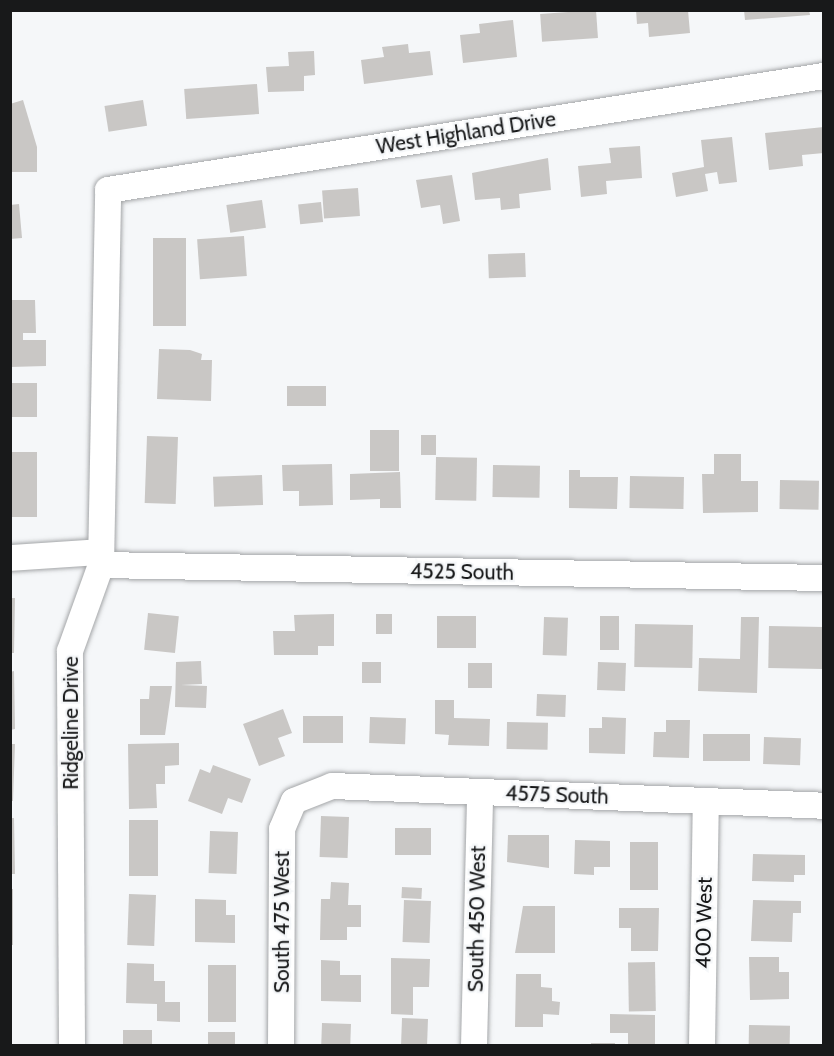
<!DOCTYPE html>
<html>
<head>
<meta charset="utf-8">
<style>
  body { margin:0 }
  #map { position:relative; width:834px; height:1056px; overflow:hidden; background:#f5f7f9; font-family:Cabin,sans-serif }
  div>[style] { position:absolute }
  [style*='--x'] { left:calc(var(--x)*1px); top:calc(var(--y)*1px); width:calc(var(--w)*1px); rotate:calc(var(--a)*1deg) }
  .building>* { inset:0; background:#c9c7c5; transform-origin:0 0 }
  .roads { filter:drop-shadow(0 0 2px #a4a6a8) drop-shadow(0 0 2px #a4a6a8) }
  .minor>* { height:26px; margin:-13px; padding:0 13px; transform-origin:13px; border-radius:13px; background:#fff }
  span { translate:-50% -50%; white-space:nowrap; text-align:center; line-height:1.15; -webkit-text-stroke:4.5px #f5f7f9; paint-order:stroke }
  .street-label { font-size:21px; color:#18191a }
  .frame { position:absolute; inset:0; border:12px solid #18191a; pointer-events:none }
</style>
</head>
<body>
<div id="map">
  <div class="building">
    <div style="left:596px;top:10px;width:28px;height:56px;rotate:86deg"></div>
    <div style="clip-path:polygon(636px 10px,688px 10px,690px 33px,649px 37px,648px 23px,637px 24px)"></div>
    <div style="clip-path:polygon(744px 10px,809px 10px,810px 15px,745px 20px)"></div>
    <div style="clip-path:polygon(513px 20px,517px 57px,463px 63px,460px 35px,480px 33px,479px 24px)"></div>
    <div style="clip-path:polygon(408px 44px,409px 53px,430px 51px,433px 75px,364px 84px,361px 60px,384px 57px,382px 47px)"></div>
    <div style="clip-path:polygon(314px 51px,315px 75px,304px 76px,304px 91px,268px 92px,266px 67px,289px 66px,288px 52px)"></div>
    <div style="left:257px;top:84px;width:30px;height:73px;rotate:86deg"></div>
    <div style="clip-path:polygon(23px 100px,37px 147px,37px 172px,10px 172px,10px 104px)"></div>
    <div style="left:143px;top:100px;width:26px;height:39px;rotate:81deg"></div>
    <div style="clip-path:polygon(824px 127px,824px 153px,802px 155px,803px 166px,769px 170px,765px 133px)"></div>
    <div style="clip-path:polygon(732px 137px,737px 182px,719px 184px,717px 172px,705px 174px,708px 191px,676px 197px,672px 173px,704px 167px,701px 140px)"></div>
    <div style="clip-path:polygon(640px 146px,642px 178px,606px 181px,607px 194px,581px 197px,578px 166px,611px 163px,609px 148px)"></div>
    <div style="clip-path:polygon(548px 158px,551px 190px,519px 194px,520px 208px,501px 210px,500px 198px,475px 200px,472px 173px)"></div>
    <div style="clip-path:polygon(452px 175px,460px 221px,443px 224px,440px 205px,421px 208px,416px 180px)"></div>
    <div style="left:358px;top:188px;width:28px;height:36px;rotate:86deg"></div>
    <div style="left:262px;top:200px;width:28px;height:36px;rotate:82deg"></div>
    <div style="left:321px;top:202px;width:20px;height:23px;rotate:84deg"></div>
    <div style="clip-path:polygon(19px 204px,22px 238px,10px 239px,10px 205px)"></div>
    <div style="left:244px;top:236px;width:40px;height:47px;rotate:86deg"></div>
    <div style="left:153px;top:238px;width:33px;height:88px"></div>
    <div style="left:525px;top:253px;width:24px;height:37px;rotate:88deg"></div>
    <div style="clip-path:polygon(10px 300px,35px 300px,36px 333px,23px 333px,23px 340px,46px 340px,46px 366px,10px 367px)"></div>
    <div style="clip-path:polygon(159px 349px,190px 350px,202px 354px,201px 360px,212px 360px,211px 401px,157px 399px)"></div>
    <div style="left:10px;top:383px;width:27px;height:34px"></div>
    <div style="left:287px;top:386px;width:39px;height:20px"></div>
    <div style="left:370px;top:430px;width:29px;height:41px"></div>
    <div style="left:421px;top:435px;width:15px;height:20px"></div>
    <div style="left:147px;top:436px;width:31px;height:67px;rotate:2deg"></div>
    <div style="left:10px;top:452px;width:27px;height:65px"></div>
    <div style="clip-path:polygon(714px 454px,741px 454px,741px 481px,758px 481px,758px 512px,703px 513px,702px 474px,714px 474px)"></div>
    <div style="left:436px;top:457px;width:41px;height:43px;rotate:1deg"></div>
    <div style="clip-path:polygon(332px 464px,333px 505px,299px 506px,299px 491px,283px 491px,282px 465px)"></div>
    <div style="left:493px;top:465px;width:47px;height:32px;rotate:1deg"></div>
    <div style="clip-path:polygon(569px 470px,580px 470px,580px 477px,618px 477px,617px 509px,569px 508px)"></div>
    <div style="clip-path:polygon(400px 472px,401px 508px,380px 508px,380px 499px,350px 500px,350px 474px)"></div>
    <div style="left:262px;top:475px;width:30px;height:49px;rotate:88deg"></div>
    <div style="left:630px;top:476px;width:54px;height:32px;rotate:1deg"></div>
    <div style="left:780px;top:480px;width:39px;height:29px;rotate:1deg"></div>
    <div style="clip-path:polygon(10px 598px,15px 598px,14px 653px,10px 653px)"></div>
    <div style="left:148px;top:613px;width:31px;height:37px;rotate:6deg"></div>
    <div style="clip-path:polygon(334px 614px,334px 646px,318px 646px,318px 655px,274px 655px,273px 631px,295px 631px,294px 615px)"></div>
    <div style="left:376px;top:614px;width:16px;height:20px"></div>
    <div style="left:437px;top:616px;width:39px;height:32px"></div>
    <div style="left:600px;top:616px;width:19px;height:34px"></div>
    <div style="left:544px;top:617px;width:24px;height:38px;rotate:2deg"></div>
    <div style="clip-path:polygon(741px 617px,759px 617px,757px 693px,698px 691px,699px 658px,740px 659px)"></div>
    <div style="left:635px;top:624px;width:58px;height:43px;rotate:1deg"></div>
    <div style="left:769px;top:626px;width:55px;height:42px;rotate:1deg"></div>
    <div style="clip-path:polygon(201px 661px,202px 684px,181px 685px,207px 686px,206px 708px,175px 707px,176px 662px)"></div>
    <div style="left:362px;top:662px;width:19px;height:21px"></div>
    <div style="left:598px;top:662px;width:28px;height:28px;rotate:2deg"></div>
    <div style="left:468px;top:663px;width:24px;height:25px"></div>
    <div style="clip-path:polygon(14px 671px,15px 729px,10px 730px,10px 672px)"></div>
    <div style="clip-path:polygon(150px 686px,172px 686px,165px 735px,140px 735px,140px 699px,149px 699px)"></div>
    <div style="left:537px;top:694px;width:29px;height:22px;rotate:2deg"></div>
    <div style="clip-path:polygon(435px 700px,454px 700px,454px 718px,490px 719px,489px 746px,448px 745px,449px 735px,435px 734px)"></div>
    <div style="clip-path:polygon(283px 709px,292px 733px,278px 738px,285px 756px,259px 766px,243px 724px)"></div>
    <div style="left:303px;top:716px;width:40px;height:27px"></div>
    <div style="left:370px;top:717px;width:36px;height:26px;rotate:2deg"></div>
    <div style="clip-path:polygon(602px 717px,626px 718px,625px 754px,589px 753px,589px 728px,602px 728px)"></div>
    <div style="clip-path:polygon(666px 720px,690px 720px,689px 758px,653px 757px,654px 732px,666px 732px)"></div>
    <div style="left:507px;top:722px;width:41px;height:27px;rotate:1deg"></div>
    <div style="left:703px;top:734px;width:47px;height:27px"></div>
    <div style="left:764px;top:737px;width:37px;height:27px;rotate:2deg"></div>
    <div style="clip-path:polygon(179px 743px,179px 765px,165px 766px,165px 784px,156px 784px,157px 808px,129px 809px,128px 744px)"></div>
    <div style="clip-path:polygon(10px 744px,15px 744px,13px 801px,10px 801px)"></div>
    <div style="clip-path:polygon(213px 765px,251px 779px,242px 803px,228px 798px,222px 814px,188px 801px,200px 769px,210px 773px)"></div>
    <div style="left:321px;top:816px;width:28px;height:41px;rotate:2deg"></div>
    <div style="clip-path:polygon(10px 818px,14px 818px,15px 874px,10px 874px)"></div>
    <div style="left:129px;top:820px;width:29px;height:56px"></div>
    <div style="left:395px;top:828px;width:36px;height:27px"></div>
    <div style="left:210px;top:831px;width:28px;height:42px;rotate:2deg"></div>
    <div style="clip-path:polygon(508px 835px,549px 835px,549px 868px,507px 862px)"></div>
    <div style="clip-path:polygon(575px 840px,610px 841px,610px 867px,594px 867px,594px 875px,574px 874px)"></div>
    <div style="left:630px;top:842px;width:28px;height:48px"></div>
    <div style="clip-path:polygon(753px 854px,805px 855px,805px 875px,794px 875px,794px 882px,752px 881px)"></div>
    <div style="clip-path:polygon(331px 882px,349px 883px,348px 905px,361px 905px,361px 927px,347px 927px,347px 940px,320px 940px,321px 899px,330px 899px)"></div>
    <div style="left:402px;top:887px;width:20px;height:11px;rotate:3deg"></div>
    <div style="left:10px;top:889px;width:3px;height:56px"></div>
    <div style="left:129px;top:894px;width:27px;height:51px;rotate:2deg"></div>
    <div style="clip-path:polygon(195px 899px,226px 900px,226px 915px,235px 915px,235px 943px,195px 942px)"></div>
    <div style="left:404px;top:900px;width:27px;height:42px;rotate:2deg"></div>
    <div style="clip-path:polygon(753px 900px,801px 901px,801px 913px,793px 913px,792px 942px,751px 941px)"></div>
    <div style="clip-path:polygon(523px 906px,555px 906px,555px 953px,515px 953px)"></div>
    <div style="clip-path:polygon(619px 908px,659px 908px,658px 951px,631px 951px,631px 928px,619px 928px)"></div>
    <div style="clip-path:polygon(749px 957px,779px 957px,779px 972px,789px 972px,789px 999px,750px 1000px)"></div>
    <div style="clip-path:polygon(391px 958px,430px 959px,429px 987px,413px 987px,413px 1015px,391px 1014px)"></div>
    <div style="clip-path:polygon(321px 960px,340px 961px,340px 975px,361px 975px,361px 1002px,321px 1001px)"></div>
    <div style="left:655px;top:962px;width:49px;height:27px;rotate:89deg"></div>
    <div style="clip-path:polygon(127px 963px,154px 964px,154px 981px,165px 981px,165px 1002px,180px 1002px,180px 1022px,157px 1021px,157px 1004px,126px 1003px)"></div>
    <div style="left:208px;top:965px;width:28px;height:57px"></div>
    <div style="clip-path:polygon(516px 974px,541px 974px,541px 987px,552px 988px,552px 1001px,560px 1002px,559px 1015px,543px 1014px,543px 1027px,515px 1027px)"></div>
    <div style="clip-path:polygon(610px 1014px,655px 1015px,655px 1046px,628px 1046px,628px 1033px,610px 1033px)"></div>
    <div style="left:402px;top:1018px;width:26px;height:28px;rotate:2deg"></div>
    <div style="left:322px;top:1023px;width:29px;height:23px;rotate:2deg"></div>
    <div style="left:749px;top:1025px;width:41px;height:21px;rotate:1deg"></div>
    <div style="left:123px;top:1030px;width:29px;height:16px"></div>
    <div style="left:208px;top:1032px;width:27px;height:14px"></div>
    <div style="left:591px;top:1043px;width:24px;height:3px"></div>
  </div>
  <div class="roads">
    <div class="minor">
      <div style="--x:10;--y:558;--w:91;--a:-3.8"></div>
      <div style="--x:101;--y:565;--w:723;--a:1.03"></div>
      <div style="--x:72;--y:1046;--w:395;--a:-90.3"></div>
      <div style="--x:70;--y:651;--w:91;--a:-70.2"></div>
      <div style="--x:101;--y:565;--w:375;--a:-88.9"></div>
      <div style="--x:108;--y:190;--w:725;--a:-9.05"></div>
      <div style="--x:281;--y:1046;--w:217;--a:-89.7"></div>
      <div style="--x:282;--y:829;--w:30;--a:-67"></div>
      <div style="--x:294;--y:801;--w:41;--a:-21.5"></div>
      <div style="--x:332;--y:786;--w:492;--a:2.3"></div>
      <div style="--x:474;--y:1046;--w:254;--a:-88.6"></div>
      <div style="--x:702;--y:1046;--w:245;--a:-89.1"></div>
    </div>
  </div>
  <div class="street-label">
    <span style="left:466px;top:133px;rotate:-9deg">West Highland Drive</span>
    <span style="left:462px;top:572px;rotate:1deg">4525 South</span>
    <span style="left:71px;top:723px;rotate:-90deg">Ridgeline Drive</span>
    <span style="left:557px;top:795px;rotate:2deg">4575 South</span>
    <span style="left:477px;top:919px;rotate:-89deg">South 450 West</span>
    <span style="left:282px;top:922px;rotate:-90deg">South 475 West</span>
    <span style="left:704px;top:923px;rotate:-89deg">400 West</span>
  </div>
  <div class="frame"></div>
</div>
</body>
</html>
